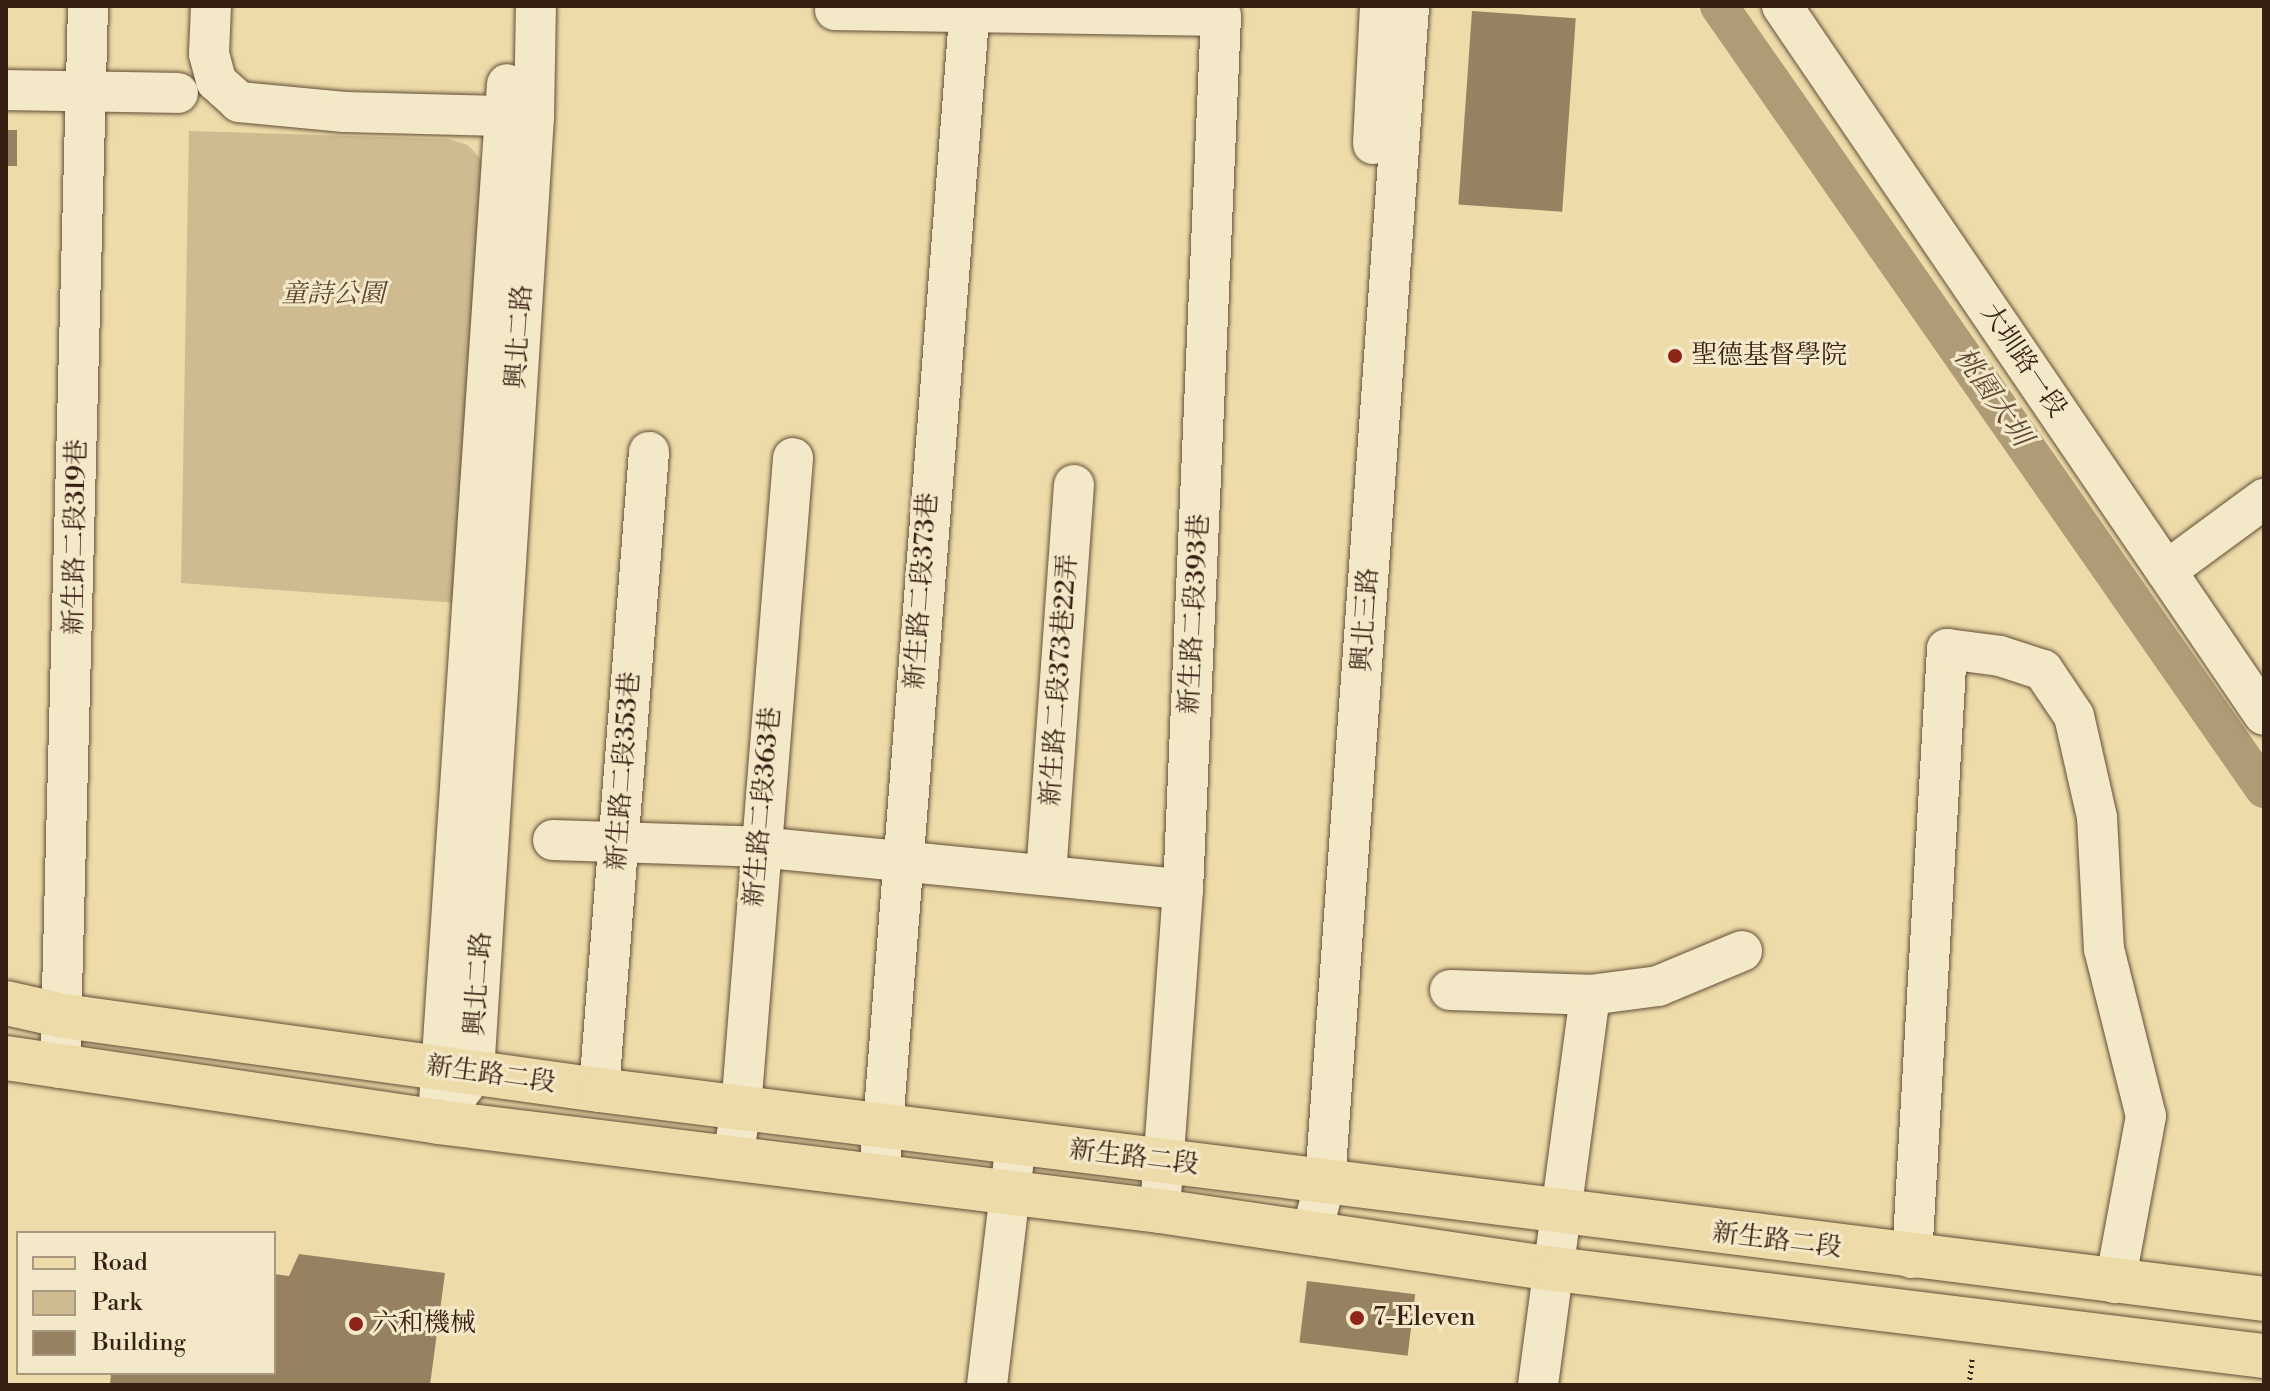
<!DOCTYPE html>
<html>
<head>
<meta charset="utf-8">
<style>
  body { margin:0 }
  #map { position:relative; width:2270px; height:1391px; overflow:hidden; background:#eddba9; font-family:"Libre Bodoni","Noto Serif TC",serif }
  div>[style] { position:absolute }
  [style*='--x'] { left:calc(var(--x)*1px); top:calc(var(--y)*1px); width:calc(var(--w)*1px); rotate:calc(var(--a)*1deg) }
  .green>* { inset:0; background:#cebb90 }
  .canal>* { height:38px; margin:-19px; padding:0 19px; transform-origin:19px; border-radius:19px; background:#af9b76 }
  .building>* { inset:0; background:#968161; transform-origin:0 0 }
  .path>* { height:5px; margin-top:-2.5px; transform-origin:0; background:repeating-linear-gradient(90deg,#371f13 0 2px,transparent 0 6px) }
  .roads { filter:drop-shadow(0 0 2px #644e38) drop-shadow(0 0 2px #644e38) }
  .minor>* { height:40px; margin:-20px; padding:0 20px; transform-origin:20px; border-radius:20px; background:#f3e8c7 }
  .major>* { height:44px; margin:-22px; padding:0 22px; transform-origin:22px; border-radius:22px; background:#eddba9 }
  .dots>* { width:22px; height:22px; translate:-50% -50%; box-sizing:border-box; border:4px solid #f3e8c7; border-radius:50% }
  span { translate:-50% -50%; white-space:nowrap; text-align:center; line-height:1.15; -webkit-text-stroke:6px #f3e8c7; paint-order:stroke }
  .park-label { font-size:26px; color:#5d4632; font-style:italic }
  .street-label { font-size:26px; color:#371f13 }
  .poi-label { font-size:26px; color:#371f13 }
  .left { translate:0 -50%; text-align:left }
  .water-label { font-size:28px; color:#614a36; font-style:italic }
  .frame { position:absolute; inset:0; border:8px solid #371f13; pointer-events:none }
  .legend { position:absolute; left:16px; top:1231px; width:260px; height:144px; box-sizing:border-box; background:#f3e8c7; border:2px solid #a8987f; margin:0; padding:10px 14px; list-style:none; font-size:24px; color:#371f13 }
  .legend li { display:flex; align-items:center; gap:16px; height:40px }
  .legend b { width:40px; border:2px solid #a8987f }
</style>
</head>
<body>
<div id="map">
  <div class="green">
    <div style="clip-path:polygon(189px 131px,448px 139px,468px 145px,483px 162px,458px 603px,181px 583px)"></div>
  </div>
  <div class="canal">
    <div style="--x:1719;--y:6;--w:954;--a:55.16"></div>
  </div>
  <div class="building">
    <div style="left:1472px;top:11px;width:104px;height:194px;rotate:4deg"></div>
    <div style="left:6px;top:130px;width:11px;height:36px"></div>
    <div style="clip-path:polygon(299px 1254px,445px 1273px,430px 1385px,110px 1385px,111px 1373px,274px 1373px,274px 1274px,289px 1276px)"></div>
    <div style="left:1307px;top:1281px;width:109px;height:62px;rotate:7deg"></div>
  </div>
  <div class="path">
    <div style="--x:1969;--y:1385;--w:26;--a:-83"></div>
  </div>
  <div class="roads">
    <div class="minor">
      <div style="--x:211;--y:6;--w:48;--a:92.4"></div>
      <div style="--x:209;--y:54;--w:28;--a:75"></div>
      <div style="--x:216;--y:81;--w:31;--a:42"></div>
      <div style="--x:239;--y:102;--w:106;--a:5.4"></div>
      <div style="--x:345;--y:112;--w:185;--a:1.5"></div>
      <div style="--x:1782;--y:6;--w:857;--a:55.79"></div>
      <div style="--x:835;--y:10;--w:386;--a:0.9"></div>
      <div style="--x:1221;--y:16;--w:874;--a:92.49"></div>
      <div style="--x:1183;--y:889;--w:323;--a:94.1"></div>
      <div style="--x:6;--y:90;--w:172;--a:1"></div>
      <div style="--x:1373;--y:144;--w:138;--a:-87.1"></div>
      <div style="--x:2166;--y:571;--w:122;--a:-36.3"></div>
      <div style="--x:553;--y:840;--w:206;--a:1.9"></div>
      <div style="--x:759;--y:847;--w:426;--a:5.7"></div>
      <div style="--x:1046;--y:875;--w:391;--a:-85.9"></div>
      <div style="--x:1450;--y:990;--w:140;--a:2"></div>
      <div style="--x:60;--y:1068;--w:1062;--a:-88.49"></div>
      <div style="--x:599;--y:1090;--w:640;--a:-85.52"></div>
      <div style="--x:439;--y:1102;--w:1020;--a:-86.18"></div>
      <div style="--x:438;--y:1122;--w:61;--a:-53.7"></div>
      <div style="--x:474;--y:1073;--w:958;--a:-86.41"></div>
      <div style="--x:534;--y:117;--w:111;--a:-89"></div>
      <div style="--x:733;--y:1156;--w:48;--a:-80.3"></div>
      <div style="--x:741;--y:1109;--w:653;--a:-85.43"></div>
      <div style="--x:879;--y:1177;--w:1175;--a:-85.56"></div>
      <div style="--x:1312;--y:1232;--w:52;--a:-75.4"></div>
      <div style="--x:1325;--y:1182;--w:1179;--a:-85.91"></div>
      <div style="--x:1912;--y:1258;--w:610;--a:-86.71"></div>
      <div style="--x:1947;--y:649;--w:53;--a:7.5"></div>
      <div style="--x:2000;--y:656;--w:45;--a:18"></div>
      <div style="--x:2043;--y:670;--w:55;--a:56"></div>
      <div style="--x:2074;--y:716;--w:104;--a:77.2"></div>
      <div style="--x:2097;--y:817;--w:132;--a:87"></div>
      <div style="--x:2104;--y:949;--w:172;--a:75.9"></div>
      <div style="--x:2146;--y:1116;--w:170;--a:100.5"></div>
      <div style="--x:987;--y:1385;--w:244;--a:-83.2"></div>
      <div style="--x:1538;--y:1385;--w:393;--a:-82.4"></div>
      <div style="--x:1590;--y:995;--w:69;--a:-7.5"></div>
      <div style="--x:1658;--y:986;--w:91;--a:-22.6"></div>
    </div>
    <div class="major">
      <div style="--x:6;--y:1003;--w:59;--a:12.6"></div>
      <div style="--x:64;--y:1016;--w:540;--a:7.88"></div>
      <div style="--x:599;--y:1090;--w:1678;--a:7.15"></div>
      <div style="--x:6;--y:1058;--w:437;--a:8.4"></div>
      <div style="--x:438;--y:1122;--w:727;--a:7.03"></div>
      <div style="--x:1160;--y:1211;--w:399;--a:8.4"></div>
      <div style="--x:1555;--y:1269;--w:714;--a:7"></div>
    </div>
  </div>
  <div class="dots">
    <div style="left:1675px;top:356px;background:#8f2418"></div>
    <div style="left:1357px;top:1318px;background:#8f2418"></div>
    <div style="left:356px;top:1324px;background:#8f2418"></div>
  </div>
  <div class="park-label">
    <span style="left:333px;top:295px">童詩公園</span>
  </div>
  <div class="street-label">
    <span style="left:520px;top:337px;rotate:-86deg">興北二路</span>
    <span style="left:2023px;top:361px;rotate:56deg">大圳路一段</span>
    <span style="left:76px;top:537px;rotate:-89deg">新生路二段319巷</span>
    <span style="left:922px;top:591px;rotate:-86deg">新生路二段373巷</span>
    <span style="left:1195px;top:614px;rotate:-87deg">新生路二段393巷</span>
    <span style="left:1366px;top:620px;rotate:-86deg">興北三路</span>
    <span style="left:1060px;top:680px;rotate:-86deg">新生路二段373巷22弄</span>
    <span style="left:624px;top:771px;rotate:-86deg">新生路二段353巷</span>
    <span style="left:763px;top:807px;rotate:-85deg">新生路二段363巷</span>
    <span style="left:479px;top:984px;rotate:-86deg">興北二路</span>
    <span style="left:491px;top:1075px;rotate:8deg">新生路二段</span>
    <span style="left:1134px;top:1158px;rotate:7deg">新生路二段</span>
    <span style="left:1777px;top:1241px;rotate:7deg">新生路二段</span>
  </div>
  <div class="poi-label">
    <span class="left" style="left:1691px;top:356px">聖德基督學院</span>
    <span class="left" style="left:1373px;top:1318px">7-Eleven</span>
    <span class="left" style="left:372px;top:1324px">六和機械</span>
  </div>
  <div class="water-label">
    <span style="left:1992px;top:397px;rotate:55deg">桃園大圳</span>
  </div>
  <div class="frame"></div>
  <ul class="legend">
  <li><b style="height:10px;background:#eddba9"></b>Road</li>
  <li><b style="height:22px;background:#cebb90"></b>Park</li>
  <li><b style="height:22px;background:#968161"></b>Building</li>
  </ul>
</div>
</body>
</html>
